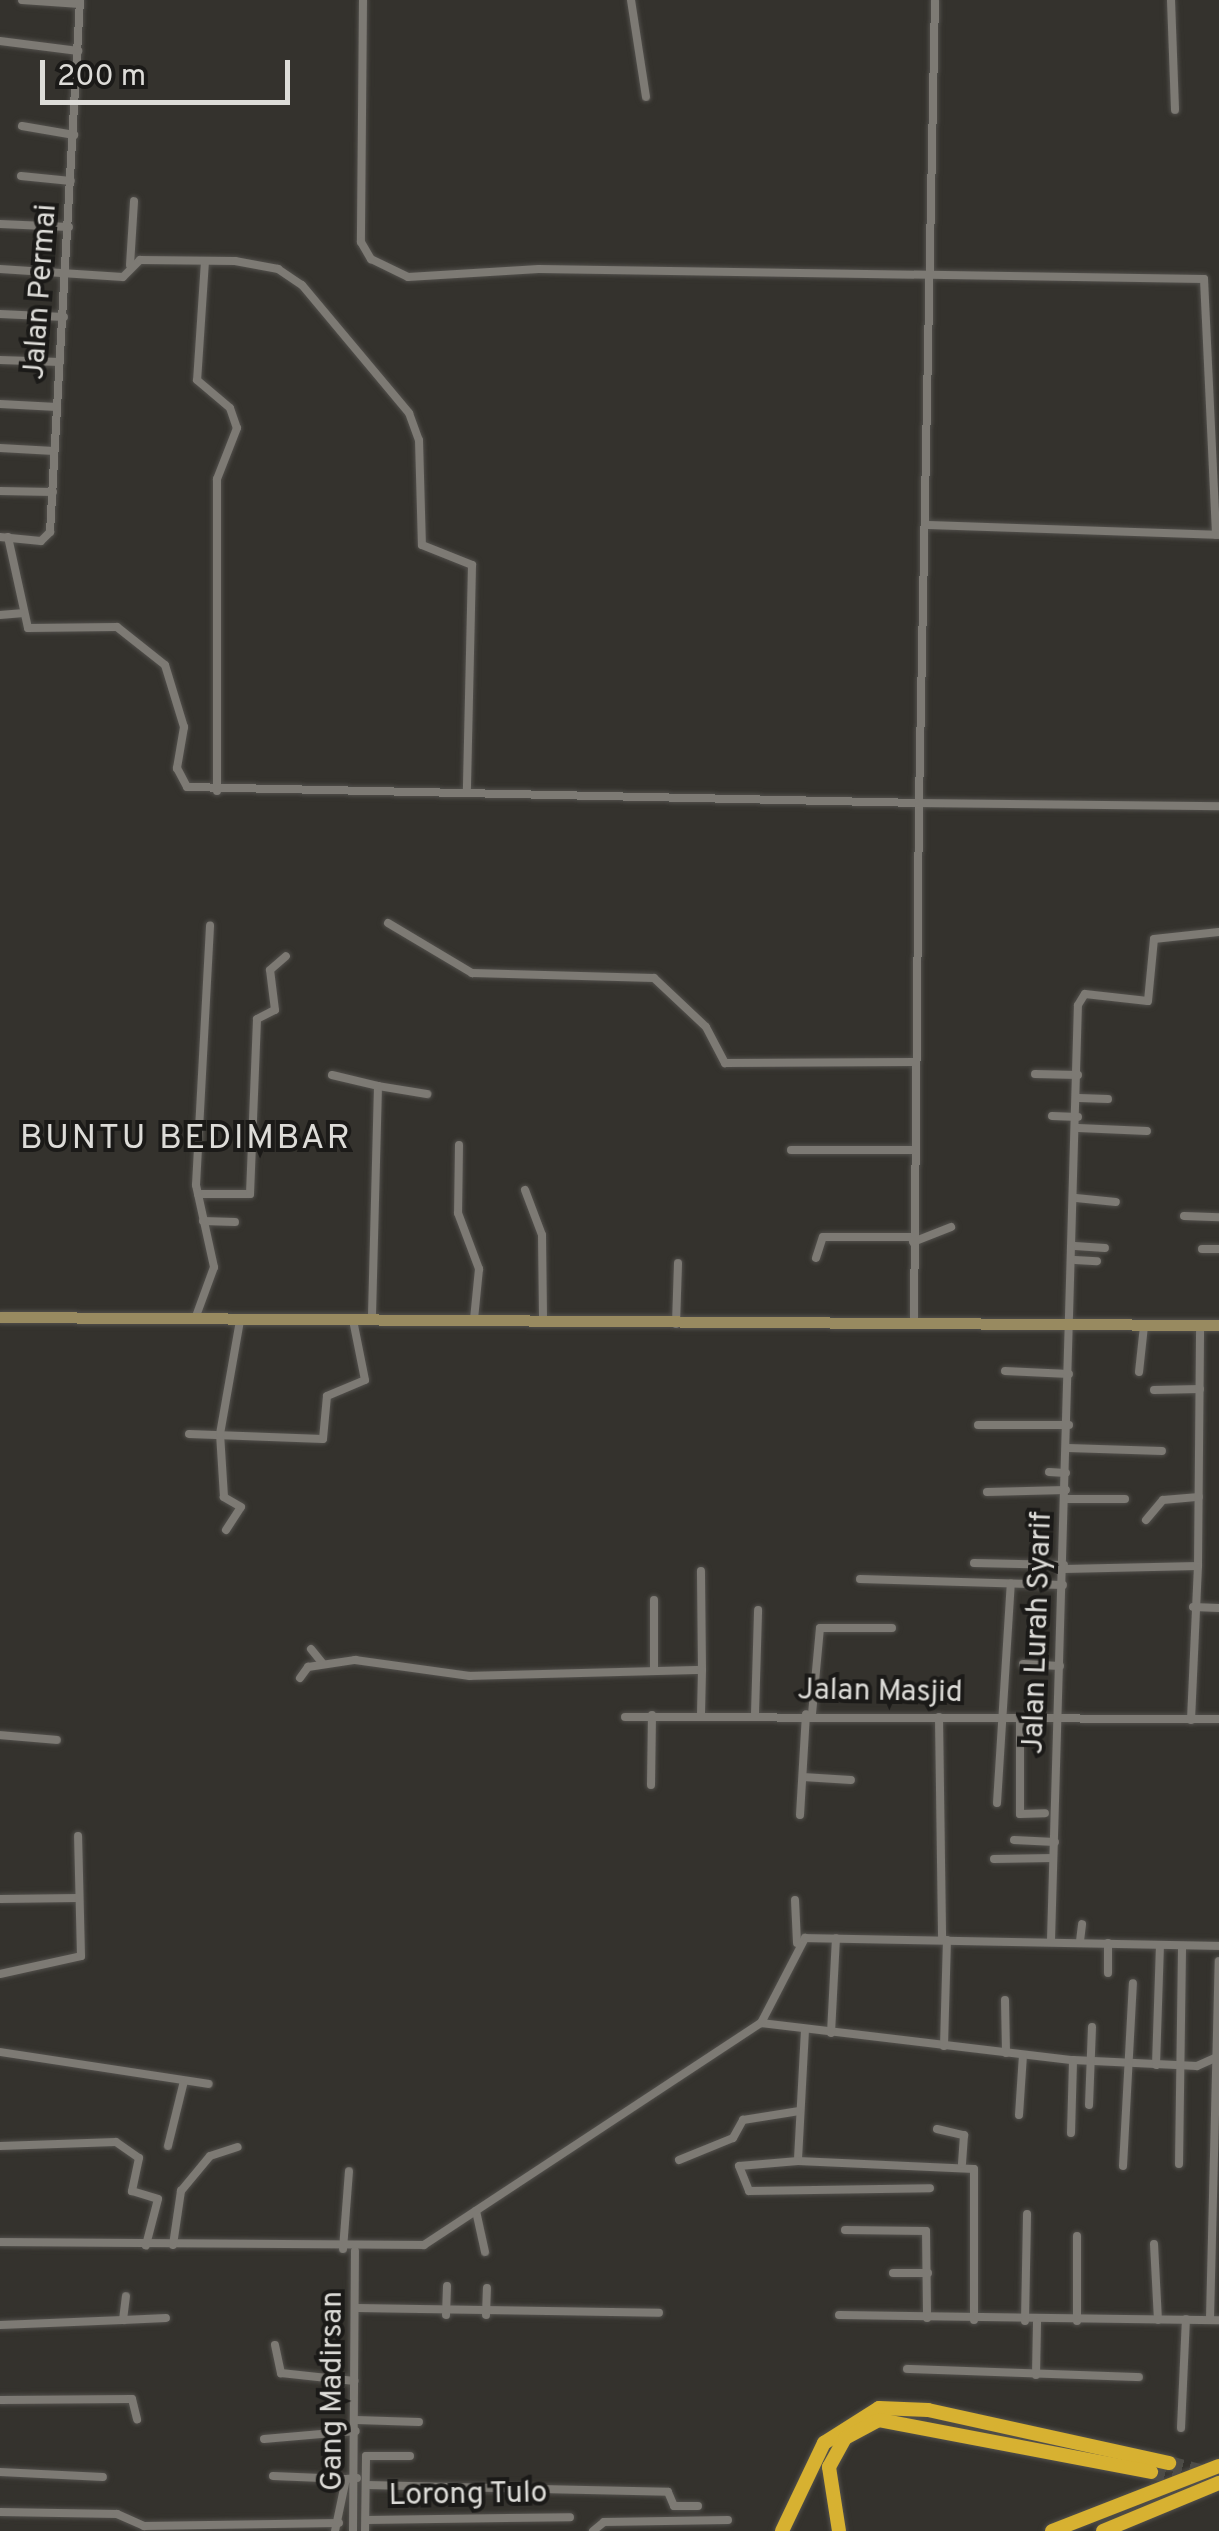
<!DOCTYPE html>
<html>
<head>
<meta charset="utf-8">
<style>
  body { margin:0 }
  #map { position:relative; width:1219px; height:2531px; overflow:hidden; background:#34322d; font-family:Overpass,sans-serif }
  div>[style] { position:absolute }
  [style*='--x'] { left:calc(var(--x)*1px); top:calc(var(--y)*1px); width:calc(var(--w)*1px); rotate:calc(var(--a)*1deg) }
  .highway-tunnel>* { height:14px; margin-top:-7px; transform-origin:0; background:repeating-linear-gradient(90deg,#4d4c47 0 14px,transparent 0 21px) }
  .roads { filter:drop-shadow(0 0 2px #52504c) drop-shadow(0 0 2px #52504c) }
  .street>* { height:8px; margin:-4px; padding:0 4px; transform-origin:4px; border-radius:4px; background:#7d7a74 }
  .secondary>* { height:11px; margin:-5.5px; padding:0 5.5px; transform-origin:5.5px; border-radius:5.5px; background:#988a60 }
  .highway>* { height:14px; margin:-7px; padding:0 7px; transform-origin:7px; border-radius:7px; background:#d7b131 }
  span { translate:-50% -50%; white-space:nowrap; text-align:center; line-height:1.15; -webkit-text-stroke:8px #1b1a18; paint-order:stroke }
  .street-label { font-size:30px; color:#dddcd8 }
  .quarter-label { font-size:35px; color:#dddcd8; letter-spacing:2.5px }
  .scale { position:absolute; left:40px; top:60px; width:250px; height:45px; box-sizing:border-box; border:5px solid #dddcd8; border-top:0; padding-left:12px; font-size:30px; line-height:35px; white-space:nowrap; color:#dddcd8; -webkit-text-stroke:8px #1b1a18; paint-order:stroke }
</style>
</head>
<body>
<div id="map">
  <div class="highway-tunnel">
    <div style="--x:1169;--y:2463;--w:52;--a:14.6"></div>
    <div style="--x:1151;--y:2472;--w:64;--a:14.5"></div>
  </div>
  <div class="roads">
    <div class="street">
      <div style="--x:22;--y:0;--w:58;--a:3.9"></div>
      <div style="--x:363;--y:0;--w:242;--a:90.5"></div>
      <div style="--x:361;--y:242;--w:20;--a:60"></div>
      <div style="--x:371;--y:259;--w:41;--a:25.9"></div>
      <div style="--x:408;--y:277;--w:131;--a:-3.5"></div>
      <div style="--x:539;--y:269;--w:665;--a:0.86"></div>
      <div style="--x:1204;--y:279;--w:256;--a:87.3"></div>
      <div style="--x:631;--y:0;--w:98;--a:81.2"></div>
      <div style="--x:1171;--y:0;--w:110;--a:87.9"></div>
      <div style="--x:0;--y:41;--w:79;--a:7.3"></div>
      <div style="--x:22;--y:126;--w:53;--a:9.8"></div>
      <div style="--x:21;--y:176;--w:50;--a:5.7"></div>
      <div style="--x:0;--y:224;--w:69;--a:2.5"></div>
      <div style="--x:205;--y:261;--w:119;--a:93.8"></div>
      <div style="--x:197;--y:380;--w:43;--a:40.3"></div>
      <div style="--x:230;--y:408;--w:21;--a:71"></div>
      <div style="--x:237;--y:428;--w:55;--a:111.4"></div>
      <div style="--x:217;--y:479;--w:312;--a:90"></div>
      <div style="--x:130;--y:265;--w:64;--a:-86.4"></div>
      <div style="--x:0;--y:269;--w:123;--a:3.7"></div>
      <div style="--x:123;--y:277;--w:24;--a:-45"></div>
      <div style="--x:140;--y:260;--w:95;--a:0.6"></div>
      <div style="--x:235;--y:261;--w:44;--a:10.5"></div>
      <div style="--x:278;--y:269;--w:29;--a:34"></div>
      <div style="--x:302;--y:285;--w:167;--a:50.1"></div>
      <div style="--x:409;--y:413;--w:29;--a:70"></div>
      <div style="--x:419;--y:440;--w:105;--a:88.4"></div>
      <div style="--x:422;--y:545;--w:54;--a:21.8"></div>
      <div style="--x:472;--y:565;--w:225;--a:91.3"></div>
      <div style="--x:0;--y:314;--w:64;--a:2.7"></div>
      <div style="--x:0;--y:360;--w:60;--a:1.9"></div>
      <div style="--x:0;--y:404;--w:57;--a:3"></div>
      <div style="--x:0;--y:448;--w:54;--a:3.2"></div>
      <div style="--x:0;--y:491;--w:53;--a:1.1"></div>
      <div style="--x:925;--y:525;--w:294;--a:1.9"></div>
      <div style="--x:0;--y:537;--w:41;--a:5.6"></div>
      <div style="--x:41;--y:541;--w:13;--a:-45"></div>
      <div style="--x:50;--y:532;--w:533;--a:-86.77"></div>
      <div style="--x:8;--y:537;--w:93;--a:77.6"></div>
      <div style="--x:28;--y:628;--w:89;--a:-0.6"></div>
      <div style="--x:117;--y:627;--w:61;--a:38.4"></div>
      <div style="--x:165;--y:665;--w:65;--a:73"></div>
      <div style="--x:184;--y:727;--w:42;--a:99.7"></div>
      <div style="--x:177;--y:768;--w:21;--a:62"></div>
      <div style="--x:187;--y:787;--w:732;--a:1.25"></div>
      <div style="--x:919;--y:803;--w:803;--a:-88.86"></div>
      <div style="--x:0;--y:615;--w:21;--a:-5"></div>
      <div style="--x:388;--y:923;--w:98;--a:30.8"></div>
      <div style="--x:472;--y:973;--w:182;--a:1.6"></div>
      <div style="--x:654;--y:978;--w:71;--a:43.3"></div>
      <div style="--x:706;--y:1027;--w:41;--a:62.2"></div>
      <div style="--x:725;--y:1063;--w:190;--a:-0.3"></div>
      <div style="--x:1035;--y:1074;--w:43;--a:1.3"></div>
      <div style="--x:332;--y:1075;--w:47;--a:13.4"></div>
      <div style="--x:378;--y:1086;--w:233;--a:91.5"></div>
      <div style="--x:378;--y:1086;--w:50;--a:9.3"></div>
      <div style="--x:1079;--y:1098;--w:29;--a:2"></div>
      <div style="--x:1052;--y:1116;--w:26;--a:2"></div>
      <div style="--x:1078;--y:1128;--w:69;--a:2.5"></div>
      <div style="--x:459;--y:1145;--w:68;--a:90.8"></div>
      <div style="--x:458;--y:1213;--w:60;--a:69.4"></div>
      <div style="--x:479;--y:1269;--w:50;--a:95.7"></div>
      <div style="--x:791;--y:1150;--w:123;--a:0"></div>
      <div style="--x:525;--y:1190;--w:48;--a:69.3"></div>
      <div style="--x:542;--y:1235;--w:87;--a:89.3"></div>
      <div style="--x:198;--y:1194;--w:52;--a:0"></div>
      <div style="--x:250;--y:1194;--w:175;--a:-87.7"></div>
      <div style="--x:257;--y:1019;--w:20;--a:-27"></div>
      <div style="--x:275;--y:1010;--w:40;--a:-97.1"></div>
      <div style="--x:270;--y:970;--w:21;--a:-41"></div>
      <div style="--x:1076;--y:1198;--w:40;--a:5.7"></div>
      <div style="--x:1184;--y:1216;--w:35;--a:2"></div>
      <div style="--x:203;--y:1221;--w:32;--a:2"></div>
      <div style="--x:913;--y:1242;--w:41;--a:-21.5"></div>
      <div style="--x:1075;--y:1246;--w:30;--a:4"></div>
      <div style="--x:1202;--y:1249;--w:17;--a:0"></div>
      <div style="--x:816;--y:1258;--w:22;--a:-72"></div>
      <div style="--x:823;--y:1237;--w:90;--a:0"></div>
      <div style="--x:1075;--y:1260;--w:22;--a:3"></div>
      <div style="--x:195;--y:1319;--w:55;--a:-69.9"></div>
      <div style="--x:214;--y:1267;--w:84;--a:-102.4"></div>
      <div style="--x:196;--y:1185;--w:260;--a:-86.9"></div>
      <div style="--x:914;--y:1323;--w:520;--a:-89.45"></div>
      <div style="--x:919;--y:803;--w:300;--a:0.6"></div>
      <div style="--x:676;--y:1324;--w:61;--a:-88.1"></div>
      <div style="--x:1005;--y:1371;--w:64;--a:2.7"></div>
      <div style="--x:1139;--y:1372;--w:46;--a:-83.8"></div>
      <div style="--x:1154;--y:1390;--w:46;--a:-1.2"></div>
      <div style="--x:978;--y:1425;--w:91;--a:0"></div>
      <div style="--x:189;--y:1434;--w:134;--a:2.1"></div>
      <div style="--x:323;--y:1439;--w:43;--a:-84.7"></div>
      <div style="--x:327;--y:1396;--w:41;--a:-22.8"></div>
      <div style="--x:365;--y:1380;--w:61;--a:-101.3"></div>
      <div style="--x:1068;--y:1448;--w:94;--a:1.8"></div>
      <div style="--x:1049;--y:1472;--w:17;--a:3"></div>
      <div style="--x:987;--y:1492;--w:79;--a:-1.5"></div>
      <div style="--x:1066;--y:1499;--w:59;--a:0"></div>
      <div style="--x:1146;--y:1520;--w:26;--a:-50"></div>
      <div style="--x:1163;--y:1500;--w:36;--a:-5"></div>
      <div style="--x:226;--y:1530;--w:27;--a:-57"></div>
      <div style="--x:241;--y:1507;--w:20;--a:-150"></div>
      <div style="--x:224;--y:1497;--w:63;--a:-93.6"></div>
      <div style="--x:220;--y:1434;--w:115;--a:-80"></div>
      <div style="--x:974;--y:1563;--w:90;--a:1.3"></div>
      <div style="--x:1064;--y:1569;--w:134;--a:-1.3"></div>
      <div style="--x:1198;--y:1566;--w:240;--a:-89.5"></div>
      <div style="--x:860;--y:1579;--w:203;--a:1.7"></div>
      <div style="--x:1193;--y:1607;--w:26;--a:2"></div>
      <div style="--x:311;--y:1649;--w:19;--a:51"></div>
      <div style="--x:1023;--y:1664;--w:37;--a:3"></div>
      <div style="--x:654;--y:1671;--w:71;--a:-90"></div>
      <div style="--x:300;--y:1678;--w:14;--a:-54"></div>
      <div style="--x:308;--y:1667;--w:48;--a:-8.5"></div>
      <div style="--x:355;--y:1660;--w:116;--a:7.9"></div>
      <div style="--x:470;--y:1676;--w:232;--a:-1.5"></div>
      <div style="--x:702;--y:1670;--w:99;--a:-90.6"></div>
      <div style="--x:701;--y:1714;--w:44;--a:-88.7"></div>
      <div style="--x:755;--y:1714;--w:104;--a:-88.3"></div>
      <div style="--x:812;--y:1714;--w:86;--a:-84.7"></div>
      <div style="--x:820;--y:1628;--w:72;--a:0"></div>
      <div style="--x:625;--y:1717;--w:594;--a:0.19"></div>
      <div style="--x:939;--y:1717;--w:223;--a:89.2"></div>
      <div style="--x:1020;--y:1719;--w:95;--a:90"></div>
      <div style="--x:1020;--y:1814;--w:25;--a:-2"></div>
      <div style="--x:1191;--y:1720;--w:154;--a:-87.4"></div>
      <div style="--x:0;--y:1735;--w:57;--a:5"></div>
      <div style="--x:803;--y:1777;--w:48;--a:3.6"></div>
      <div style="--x:651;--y:1785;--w:70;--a:-89.2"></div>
      <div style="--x:997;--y:1803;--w:220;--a:-86.4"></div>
      <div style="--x:800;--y:1815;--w:101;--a:-86.6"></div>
      <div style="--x:1014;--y:1840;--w:41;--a:2.8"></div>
      <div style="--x:994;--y:1859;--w:59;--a:-1"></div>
      <div style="--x:0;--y:1899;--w:78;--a:-0.7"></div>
      <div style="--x:795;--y:1900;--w:43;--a:87.3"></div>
      <div style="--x:1051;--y:1940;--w:935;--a:-88.35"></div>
      <div style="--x:1078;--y:1005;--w:13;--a:-58"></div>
      <div style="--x:1085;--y:994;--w:63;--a:6.3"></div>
      <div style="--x:1148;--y:1001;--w:62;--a:-84.5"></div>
      <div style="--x:1154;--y:939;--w:65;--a:-6.1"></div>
      <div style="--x:1080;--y:1941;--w:17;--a:-83"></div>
      <div style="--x:1108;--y:1973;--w:30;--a:-90"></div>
      <div style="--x:0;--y:1974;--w:83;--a:-12.5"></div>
      <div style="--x:81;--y:1956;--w:120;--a:-91.4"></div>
      <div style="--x:1005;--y:2000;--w:53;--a:88.9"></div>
      <div style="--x:761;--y:2023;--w:314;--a:6.8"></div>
      <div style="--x:1073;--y:2060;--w:124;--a:2.8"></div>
      <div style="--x:1197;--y:2066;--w:24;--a:-24"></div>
      <div style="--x:805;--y:2030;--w:131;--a:93.1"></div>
      <div style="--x:798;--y:2161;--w:176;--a:2.6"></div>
      <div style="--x:974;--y:2169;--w:151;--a:90"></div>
      <div style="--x:831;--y:2033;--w:95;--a:-87"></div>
      <div style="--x:944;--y:2046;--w:106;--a:-88.4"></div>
      <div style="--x:0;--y:2052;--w:211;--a:8.7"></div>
      <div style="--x:1156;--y:2065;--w:118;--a:-88.1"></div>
      <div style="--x:1089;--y:2105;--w:78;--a:-87.8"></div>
      <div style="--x:1019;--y:2115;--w:60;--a:-86.2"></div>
      <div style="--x:937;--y:2129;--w:28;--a:13"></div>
      <div style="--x:964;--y:2135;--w:29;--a:94"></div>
      <div style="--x:1071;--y:2133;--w:73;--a:-88.4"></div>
      <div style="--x:0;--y:2146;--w:116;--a:-2"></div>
      <div style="--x:116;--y:2142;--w:28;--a:35"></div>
      <div style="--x:139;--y:2158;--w:34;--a:102"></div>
      <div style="--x:132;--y:2191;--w:27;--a:17"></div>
      <div style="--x:158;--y:2199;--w:48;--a:104.6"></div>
      <div style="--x:168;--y:2146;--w:67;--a:-76.2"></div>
      <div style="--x:679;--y:2160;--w:58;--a:-22.2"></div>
      <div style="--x:733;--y:2138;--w:21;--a:-61"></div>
      <div style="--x:743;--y:2120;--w:57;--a:-9.1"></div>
      <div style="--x:798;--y:2161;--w:59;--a:175.2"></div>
      <div style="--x:739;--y:2166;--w:27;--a:68"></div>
      <div style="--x:749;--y:2191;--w:181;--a:-0.9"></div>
      <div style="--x:1179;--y:2164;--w:218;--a:-89.2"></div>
      <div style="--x:1123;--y:2166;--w:183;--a:-86.9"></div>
      <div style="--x:476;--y:2211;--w:42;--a:77.6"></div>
      <div style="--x:845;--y:2230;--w:81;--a:0.7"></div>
      <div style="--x:926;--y:2231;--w:87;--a:89.3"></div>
      <div style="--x:0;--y:2242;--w:424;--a:0.4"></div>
      <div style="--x:424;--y:2245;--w:404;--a:-33.4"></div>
      <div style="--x:761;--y:2023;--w:96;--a:-62.6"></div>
      <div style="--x:805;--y:1938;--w:414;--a:1.1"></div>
      <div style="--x:1154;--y:2244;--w:76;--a:87"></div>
      <div style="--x:173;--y:2245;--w:55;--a:-81.6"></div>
      <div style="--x:181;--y:2191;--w:45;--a:-50.4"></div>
      <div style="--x:210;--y:2156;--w:29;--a:-18"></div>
      <div style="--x:343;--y:2249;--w:78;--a:-85.6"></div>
      <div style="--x:893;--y:2273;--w:35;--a:0"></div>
      <div style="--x:357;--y:2308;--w:302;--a:0.9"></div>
      <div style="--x:446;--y:2315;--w:29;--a:-88"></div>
      <div style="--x:486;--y:2315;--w:27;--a:-88"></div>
      <div style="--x:839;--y:2315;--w:380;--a:0.8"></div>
      <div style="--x:1210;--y:2319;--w:358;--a:-88.6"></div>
      <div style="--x:123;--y:2320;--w:43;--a:-2.7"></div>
      <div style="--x:1025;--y:2321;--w:107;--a:-88.9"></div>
      <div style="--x:1077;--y:2321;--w:85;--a:-90"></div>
      <div style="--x:0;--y:2325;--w:123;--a:-2.3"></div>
      <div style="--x:123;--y:2320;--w:24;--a:-83"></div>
      <div style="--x:275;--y:2345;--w:29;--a:78"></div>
      <div style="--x:281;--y:2373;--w:74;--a:6.2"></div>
      <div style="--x:907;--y:2369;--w:232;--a:2"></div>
      <div style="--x:1036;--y:2375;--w:53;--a:-88.9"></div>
      <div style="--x:0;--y:2400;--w:132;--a:-0.4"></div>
      <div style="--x:132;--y:2399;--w:21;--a:76"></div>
      <div style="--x:356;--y:2420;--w:63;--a:1.8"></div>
      <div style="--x:1181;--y:2428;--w:109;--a:-87.4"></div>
      <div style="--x:264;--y:2439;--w:92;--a:-5"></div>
      <div style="--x:0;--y:2472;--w:103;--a:2.8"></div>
      <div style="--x:273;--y:2476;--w:73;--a:2.4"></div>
      <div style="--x:367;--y:2485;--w:301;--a:1.3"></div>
      <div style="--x:668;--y:2492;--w:15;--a:67"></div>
      <div style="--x:674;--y:2506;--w:24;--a:0"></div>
      <div style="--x:0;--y:2512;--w:117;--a:1"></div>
      <div style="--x:117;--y:2514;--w:30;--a:24"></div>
      <div style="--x:144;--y:2526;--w:195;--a:-0.9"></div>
      <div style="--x:367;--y:2520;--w:203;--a:-0.8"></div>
      <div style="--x:335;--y:2531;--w:53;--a:-78.1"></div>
      <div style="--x:346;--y:2479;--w:11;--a:-5"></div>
      <div style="--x:353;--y:2531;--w:280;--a:-89.6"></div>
      <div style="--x:365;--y:2531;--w:75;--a:-89.2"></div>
      <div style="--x:366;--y:2456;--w:44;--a:0"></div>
      <div style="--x:593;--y:2531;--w:14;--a:-39"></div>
      <div style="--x:604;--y:2522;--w:124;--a:-0.9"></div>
    </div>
    <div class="secondary">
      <div style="--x:0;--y:1317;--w:1219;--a:0.38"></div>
    </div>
    <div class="highway">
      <div style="--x:782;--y:2531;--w:98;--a:-64.5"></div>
      <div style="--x:824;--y:2443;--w:65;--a:-32.5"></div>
      <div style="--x:879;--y:2408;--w:49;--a:2.3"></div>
      <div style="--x:928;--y:2410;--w:247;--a:12.4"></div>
      <div style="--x:839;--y:2531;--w:65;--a:-98.9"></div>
      <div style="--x:829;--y:2467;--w:33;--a:-61"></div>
      <div style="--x:845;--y:2438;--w:38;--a:-28"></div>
      <div style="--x:879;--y:2420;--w:277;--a:10.8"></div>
      <div style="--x:1052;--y:2531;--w:179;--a:-21.3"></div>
      <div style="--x:1103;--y:2531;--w:126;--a:-22.5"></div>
    </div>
  </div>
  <div class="street-label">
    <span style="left:42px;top:292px;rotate:-86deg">Jalan Permai</span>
    <span style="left:1039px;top:1633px;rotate:-88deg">Jalan Lurah Syarif</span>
    <span style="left:880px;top:1693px;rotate:1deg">Jalan Masjid</span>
    <span style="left:334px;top:2391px;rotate:-90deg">Gang Madirsan</span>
    <span style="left:468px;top:2496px;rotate:-1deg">Lorong Tulo</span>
  </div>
  <div class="quarter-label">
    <span style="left:186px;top:1139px">BUNTU BEDIMBAR</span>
  </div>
  <div class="scale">200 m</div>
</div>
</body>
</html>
